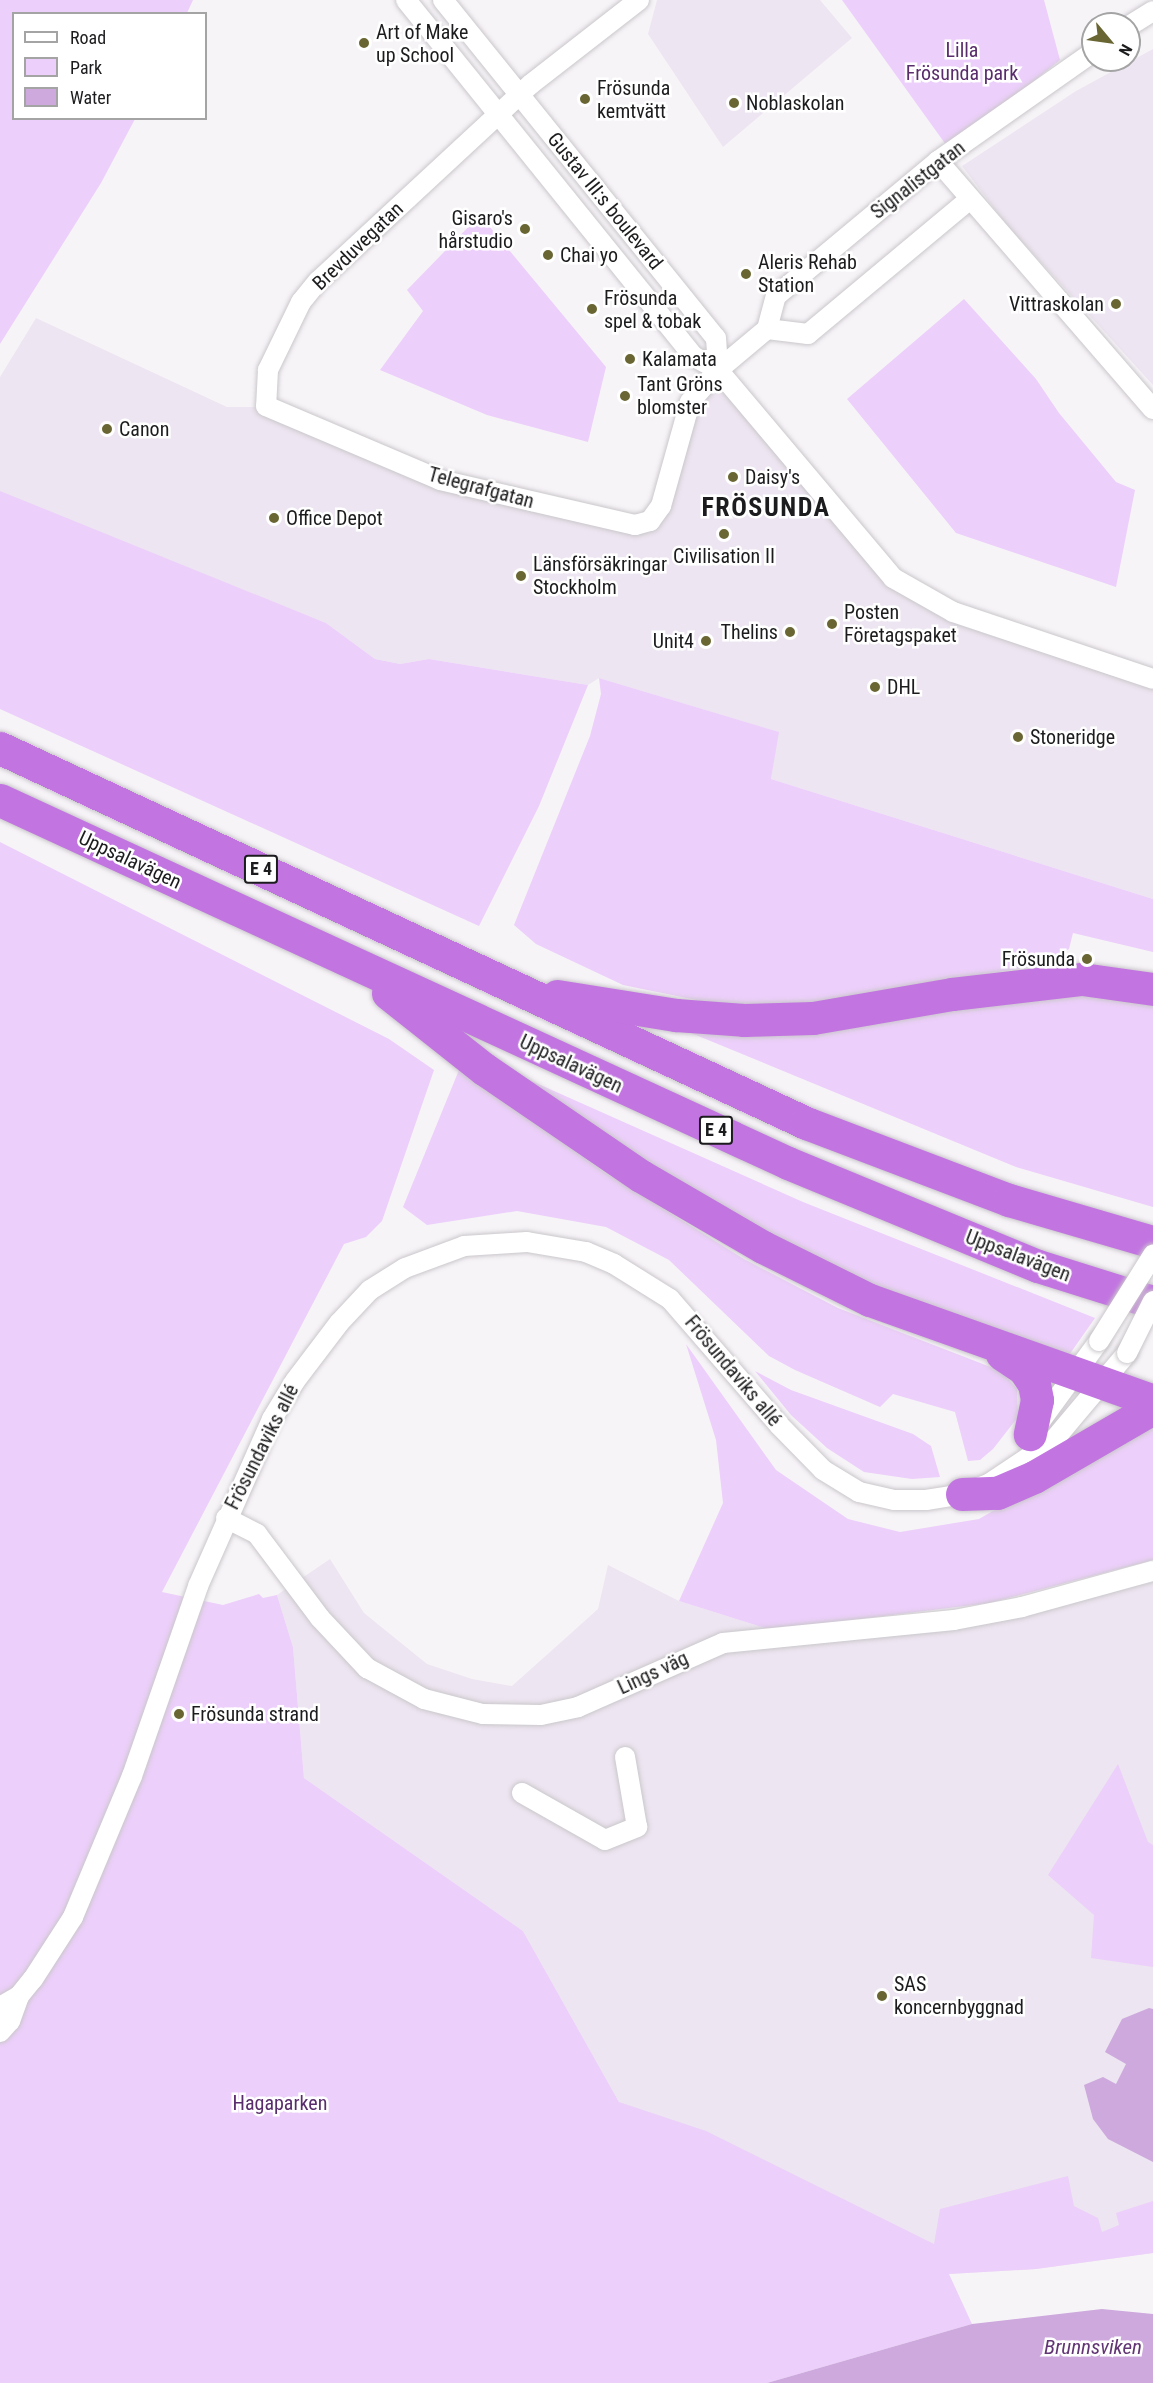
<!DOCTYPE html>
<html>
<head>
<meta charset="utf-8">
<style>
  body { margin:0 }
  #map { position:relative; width:1153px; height:2383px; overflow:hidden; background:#f7f4f8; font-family:"Roboto Condensed",sans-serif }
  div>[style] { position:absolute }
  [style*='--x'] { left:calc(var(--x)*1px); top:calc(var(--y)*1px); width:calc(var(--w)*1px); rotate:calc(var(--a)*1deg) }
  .built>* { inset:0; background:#ede5f1 }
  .green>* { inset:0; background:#eccffa }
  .water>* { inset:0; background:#cda9dd }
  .roads { filter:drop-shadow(0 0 2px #cac7cb) drop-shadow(0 0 2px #cac7cb) }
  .street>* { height:20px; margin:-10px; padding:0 10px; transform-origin:10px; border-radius:10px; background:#fff }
  .highway>* { height:33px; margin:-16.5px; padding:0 16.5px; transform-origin:16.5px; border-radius:16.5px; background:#c275e1 }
  .bridges { filter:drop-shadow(0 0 2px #cac7cb) drop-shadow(0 0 2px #cac7cb) }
  .street-bridge>* { height:20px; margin:-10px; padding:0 10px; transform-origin:10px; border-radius:10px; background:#fff }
  .dots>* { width:16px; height:16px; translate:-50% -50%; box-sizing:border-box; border:3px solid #fff; border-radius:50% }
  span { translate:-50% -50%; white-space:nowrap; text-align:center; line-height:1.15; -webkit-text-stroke:5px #fff; paint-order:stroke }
  .shield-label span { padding:2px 4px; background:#fff; border:2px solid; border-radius:4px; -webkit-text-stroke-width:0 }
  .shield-label { font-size:18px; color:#1c1b1d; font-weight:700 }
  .poi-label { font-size:20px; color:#1c1b1d }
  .left { translate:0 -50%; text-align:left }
  .right { translate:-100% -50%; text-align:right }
  .park-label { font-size:20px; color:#592c6b }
  .street-label { font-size:20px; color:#1c1b1d }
  .water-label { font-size:21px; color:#623574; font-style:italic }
  .district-label { font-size:26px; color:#1c1b1d; font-weight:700; letter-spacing:1.5px }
  .legend { position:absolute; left:12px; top:12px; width:195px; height:108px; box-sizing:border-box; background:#fff; border:2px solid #a4a4a5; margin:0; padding:8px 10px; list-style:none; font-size:18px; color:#1c1b1d }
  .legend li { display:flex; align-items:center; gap:12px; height:30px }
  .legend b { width:30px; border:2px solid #a4a4a5 }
  .north { position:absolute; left:1081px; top:12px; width:60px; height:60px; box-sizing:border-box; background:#fff; border:2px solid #a4a4a5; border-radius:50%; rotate:119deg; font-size:16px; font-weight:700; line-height:24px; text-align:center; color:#1c1b1d }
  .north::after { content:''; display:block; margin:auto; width:21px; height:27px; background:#696633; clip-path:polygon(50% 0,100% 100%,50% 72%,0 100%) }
</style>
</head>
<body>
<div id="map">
  <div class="built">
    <div style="clip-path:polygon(657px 0,820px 0,852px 38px,723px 147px,648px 34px)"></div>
    <div style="clip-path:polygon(1153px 49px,1153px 385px,1006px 224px,962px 166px,1076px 91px)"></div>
    <div style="clip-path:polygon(36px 318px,227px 407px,264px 407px,440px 482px,651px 522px,691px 403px,719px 372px,892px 580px,1153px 682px,1153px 899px,771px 779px,778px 732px,599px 678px,588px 685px,429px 659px,400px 664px,375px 659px,326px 623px,0 493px,0 377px)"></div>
    <div style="clip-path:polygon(330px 1559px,364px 1613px,427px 1664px,472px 1679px,512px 1686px,598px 1609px,608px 1565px,679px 1601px,812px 1643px,1025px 1614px,1153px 1582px,1153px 2253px,1036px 2269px,948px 2274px,619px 2102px,523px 1931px,304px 1778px,293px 1647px,277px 1595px)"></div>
  </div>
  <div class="green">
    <div style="clip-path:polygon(0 0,193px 0,187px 13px,14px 14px,14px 118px,135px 119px,101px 183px,0 344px)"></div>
    <div style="clip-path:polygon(842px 0,1044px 0,1060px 60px,949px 149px)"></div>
    <div style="clip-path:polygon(480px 215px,606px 367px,588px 442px,487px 415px,380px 370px,423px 311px,407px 290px)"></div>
    <div style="clip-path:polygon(964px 299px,1036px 379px,1059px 413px,1116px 482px,1135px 490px,1116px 587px,956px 533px,847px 399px)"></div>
    <div style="clip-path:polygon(0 491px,326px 623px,375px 659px,400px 664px,429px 659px,588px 685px,539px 806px,479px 926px,0 709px)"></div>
    <div style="clip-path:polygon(599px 678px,779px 732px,771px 779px,1153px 899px,1153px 952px,1073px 933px,1069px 949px,1040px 965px,792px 1006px,721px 1005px,623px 985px,536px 944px,514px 925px,590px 736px,601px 694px)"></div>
    <div style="clip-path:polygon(0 842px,389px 1039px,434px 1070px,382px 1221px,366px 1237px,344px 1244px,162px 1592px,223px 1605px,259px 1594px,263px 1598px,277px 1595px,293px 1647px,304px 1778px,523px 1931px,619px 2102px,706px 2131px,934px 2244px,940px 2209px,1068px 2176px,1074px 2206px,1098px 2218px,1102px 2232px,1119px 2225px,1116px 2213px,1153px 2201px,1153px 2253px,1036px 2269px,949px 2274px,972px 2324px,767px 2383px,0 2383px)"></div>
    <div style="clip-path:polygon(1121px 995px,1153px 1004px,1153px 1207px,1016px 1167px,674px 1026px,1047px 996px)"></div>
    <div style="clip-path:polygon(489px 1062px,803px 1202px,1095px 1318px,1067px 1358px,854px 1279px,721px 1211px)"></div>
    <div style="clip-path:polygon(459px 1070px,604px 1172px,744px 1259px,838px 1308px,1001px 1371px,1017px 1389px,1018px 1417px,993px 1449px,980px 1460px,968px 1461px,955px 1412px,893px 1394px,880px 1407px,795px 1370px,769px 1356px,669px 1260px,606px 1227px,517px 1211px,427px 1225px,403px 1207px)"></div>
    <div style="clip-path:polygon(686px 1344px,776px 1470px,848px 1519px,900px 1532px,979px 1519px,1153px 1419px,1153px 1560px,989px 1603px,771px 1630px,679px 1601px,723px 1503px,716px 1440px)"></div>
    <div style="clip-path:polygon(755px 1371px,791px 1390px,913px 1434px,931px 1446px,940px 1477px,912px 1479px,864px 1472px,827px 1448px,791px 1415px)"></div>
    <div style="clip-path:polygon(1118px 1764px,1148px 1842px,1153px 1845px,1153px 1967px,1091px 1958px,1094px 1915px,1048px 1875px)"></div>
  </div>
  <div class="water">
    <div style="clip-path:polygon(1149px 2008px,1153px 2009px,1153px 2162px,1108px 2139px,1093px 2119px,1084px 2085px,1103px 2077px,1116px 2084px,1126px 2064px,1105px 2052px,1122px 2019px)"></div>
    <div style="clip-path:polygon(1102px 2309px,1153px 2314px,1153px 2383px,767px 2383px,972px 2324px)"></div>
  </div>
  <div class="roads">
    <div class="street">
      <div style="--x:406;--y:0;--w:457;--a:51.1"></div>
      <div style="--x:693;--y:356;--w:29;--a:29"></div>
      <div style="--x:718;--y:370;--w:272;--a:49.9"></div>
      <div style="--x:893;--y:578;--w:69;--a:29.5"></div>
      <div style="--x:953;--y:612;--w:211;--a:18.5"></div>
      <div style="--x:443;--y:0;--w:434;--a:51.1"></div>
      <div style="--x:716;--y:338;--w:32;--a:86"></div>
      <div style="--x:639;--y:0;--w:137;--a:142.1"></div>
      <div style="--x:531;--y:84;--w:290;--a:137.2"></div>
      <div style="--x:318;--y:281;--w:27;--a:129"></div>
      <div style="--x:301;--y:302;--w:76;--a:115.9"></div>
      <div style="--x:268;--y:370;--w:36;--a:93"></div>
      <div style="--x:266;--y:406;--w:189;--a:23"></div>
      <div style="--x:440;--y:480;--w:200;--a:13"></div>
      <div style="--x:635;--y:525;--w:16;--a:-15"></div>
      <div style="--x:650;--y:521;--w:19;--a:-54"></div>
      <div style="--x:661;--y:506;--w:108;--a:-74.4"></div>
      <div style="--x:690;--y:402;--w:43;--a:-48.8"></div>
      <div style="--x:718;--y:370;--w:64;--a:-39.9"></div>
      <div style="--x:1129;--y:26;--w:28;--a:-32"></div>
      <div style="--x:938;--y:161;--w:328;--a:49.1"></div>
      <div style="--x:970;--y:199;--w:211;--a:140.2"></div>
      <div style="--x:808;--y:334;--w:41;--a:-173"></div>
      <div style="--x:767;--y:329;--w:34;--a:-75"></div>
      <div style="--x:776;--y:296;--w:211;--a:-39.8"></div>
      <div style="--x:938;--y:161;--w:189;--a:-35.1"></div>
      <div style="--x:1036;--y:1427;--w:107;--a:-53.8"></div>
      <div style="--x:226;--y:1518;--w:35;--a:27"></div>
      <div style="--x:257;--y:1534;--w:105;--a:53.1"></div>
      <div style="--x:320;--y:1618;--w:69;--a:46.8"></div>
      <div style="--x:367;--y:1668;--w:65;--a:28.5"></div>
      <div style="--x:424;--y:1699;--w:61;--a:14.3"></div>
      <div style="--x:483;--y:1714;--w:58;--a:1"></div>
      <div style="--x:541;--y:1715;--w:38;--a:-12"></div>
      <div style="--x:578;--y:1707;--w:158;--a:-23.8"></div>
      <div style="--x:723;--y:1643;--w:232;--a:-5.7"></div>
      <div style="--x:954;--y:1620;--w:69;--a:-10.8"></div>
      <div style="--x:1022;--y:1607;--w:136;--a:-15.4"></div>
      <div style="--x:522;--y:1793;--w:95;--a:29.5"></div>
      <div style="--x:605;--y:1840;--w:35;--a:-22"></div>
      <div style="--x:637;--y:1827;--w:71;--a:-99.7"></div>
      <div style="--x:0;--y:2007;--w:22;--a:-30"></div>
      <div style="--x:19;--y:1996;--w:22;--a:-51"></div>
      <div style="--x:33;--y:1979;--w:74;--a:-57.2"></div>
      <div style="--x:73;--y:1917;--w:153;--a:-67.3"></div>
      <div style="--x:132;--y:1776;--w:201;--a:-70.8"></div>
      <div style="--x:198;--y:1586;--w:183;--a:-66.1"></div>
      <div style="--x:272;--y:1419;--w:44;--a:-58.8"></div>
      <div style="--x:295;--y:1381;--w:73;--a:-52.8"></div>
      <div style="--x:339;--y:1323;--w:45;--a:-46.8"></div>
      <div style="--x:370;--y:1290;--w:41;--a:-32.2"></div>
      <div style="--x:405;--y:1268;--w:63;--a:-20.4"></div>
      <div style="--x:464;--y:1246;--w:63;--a:-3.6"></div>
      <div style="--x:527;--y:1242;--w:60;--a:9.6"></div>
      <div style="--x:586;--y:1252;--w:30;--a:23"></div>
      <div style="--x:614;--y:1264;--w:66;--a:32"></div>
      <div style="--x:670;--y:1299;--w:167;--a:49.1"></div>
      <div style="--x:779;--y:1425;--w:63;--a:45.6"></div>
      <div style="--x:823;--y:1470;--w:42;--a:31.4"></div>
      <div style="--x:859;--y:1492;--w:36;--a:13"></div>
      <div style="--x:894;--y:1500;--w:32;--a:0"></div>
      <div style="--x:926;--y:1500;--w:36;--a:-9"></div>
      <div style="--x:962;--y:1494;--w:30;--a:-21"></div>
      <div style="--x:990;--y:1483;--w:76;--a:-33.7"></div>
      <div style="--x:1053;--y:1441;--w:115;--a:-49.9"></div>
      <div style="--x:0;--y:2032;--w:15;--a:-48"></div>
      <div style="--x:10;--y:2021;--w:27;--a:-70"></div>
    </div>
    <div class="highway">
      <div style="--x:0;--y:748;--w:889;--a:24.95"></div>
      <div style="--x:806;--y:1123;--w:217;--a:20.8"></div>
      <div style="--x:1009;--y:1200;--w:150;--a:16.3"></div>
      <div style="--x:0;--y:800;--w:868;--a:24.73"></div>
      <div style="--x:788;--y:1163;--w:270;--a:22.4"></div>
      <div style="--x:1038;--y:1266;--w:121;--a:17.4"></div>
      <div style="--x:388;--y:993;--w:122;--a:38.4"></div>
      <div style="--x:484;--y:1069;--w:190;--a:34.3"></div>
      <div style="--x:641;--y:1176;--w:141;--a:30.2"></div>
      <div style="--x:763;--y:1247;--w:119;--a:26.4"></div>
      <div style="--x:870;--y:1300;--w:300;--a:19.6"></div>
      <div style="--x:557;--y:996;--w:121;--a:9.1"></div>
      <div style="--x:676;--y:1015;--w:68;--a:4.2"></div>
      <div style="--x:744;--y:1020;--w:69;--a:-1.7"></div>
      <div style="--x:813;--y:1018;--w:141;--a:-9.8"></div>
      <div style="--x:952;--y:994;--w:131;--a:-6.6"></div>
      <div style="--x:1082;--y:979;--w:72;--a:8"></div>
      <div style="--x:1002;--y:1354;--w:27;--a:34"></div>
      <div style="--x:1024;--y:1369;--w:18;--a:56"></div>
      <div style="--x:1034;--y:1384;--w:16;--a:79"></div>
      <div style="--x:1037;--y:1400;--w:35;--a:102"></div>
      <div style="--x:962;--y:1494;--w:35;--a:-2"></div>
      <div style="--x:997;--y:1493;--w:40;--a:-23.4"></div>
      <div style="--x:1034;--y:1477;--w:138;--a:-30.1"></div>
    </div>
  </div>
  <div class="bridges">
    <div class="street-bridge">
      <div style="--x:1099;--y:1341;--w:102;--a:-57.9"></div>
      <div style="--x:1127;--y:1353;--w:58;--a:-63.4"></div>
    </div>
  </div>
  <div class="dots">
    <div style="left:364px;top:43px;background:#696633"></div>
    <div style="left:585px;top:99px;background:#696633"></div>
    <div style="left:734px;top:103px;background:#696633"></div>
    <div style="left:525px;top:229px;background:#696633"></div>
    <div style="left:548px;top:255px;background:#696633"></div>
    <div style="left:746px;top:274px;background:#696633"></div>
    <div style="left:1116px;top:304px;background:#696633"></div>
    <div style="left:592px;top:309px;background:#696633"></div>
    <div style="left:630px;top:359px;background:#696633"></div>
    <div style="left:625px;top:396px;background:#696633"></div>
    <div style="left:107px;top:429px;background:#696633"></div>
    <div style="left:733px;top:477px;background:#696633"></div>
    <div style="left:274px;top:518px;background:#696633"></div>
    <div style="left:724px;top:534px;background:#696633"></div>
    <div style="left:521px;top:576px;background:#696633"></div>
    <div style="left:832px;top:624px;background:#696633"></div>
    <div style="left:790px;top:632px;background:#696633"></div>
    <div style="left:706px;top:641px;background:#696633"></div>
    <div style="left:875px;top:687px;background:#696633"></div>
    <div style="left:1018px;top:737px;background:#696633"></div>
    <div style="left:1087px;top:959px;background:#696633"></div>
    <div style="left:179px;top:1714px;background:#696633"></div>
    <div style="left:882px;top:1996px;background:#696633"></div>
  </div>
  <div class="shield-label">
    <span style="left:261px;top:869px">E 4</span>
    <span style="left:716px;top:1130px">E 4</span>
  </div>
  <div class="poi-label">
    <span class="left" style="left:376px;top:44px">Art of Make<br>up School</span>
    <span class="left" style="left:597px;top:100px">Frösunda<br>kemtvätt</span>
    <span class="left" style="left:746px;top:103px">Noblaskolan</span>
    <span class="right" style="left:513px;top:230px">Gisaro's<br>hårstudio</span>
    <span class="left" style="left:560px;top:255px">Chai yo</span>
    <span class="left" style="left:758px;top:274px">Aleris Rehab<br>Station</span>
    <span class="left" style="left:604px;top:310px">Frösunda<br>spel &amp; tobak</span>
    <span class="right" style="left:1104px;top:304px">Vittraskolan</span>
    <span class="left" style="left:642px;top:359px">Kalamata</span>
    <span class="left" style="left:637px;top:396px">Tant Gröns<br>blomster</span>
    <span class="left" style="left:119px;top:429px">Canon</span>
    <span class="left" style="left:745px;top:477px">Daisy's</span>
    <span class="left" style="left:286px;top:518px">Office Depot</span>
    <span style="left:724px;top:556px">Civilisation II</span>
    <span class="left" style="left:533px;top:576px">Länsförsäkringar<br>Stockholm</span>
    <span class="left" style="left:844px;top:624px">Posten<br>Företagspaket</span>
    <span class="right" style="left:778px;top:632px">Thelins</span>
    <span class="right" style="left:694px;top:641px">Unit4</span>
    <span class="left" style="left:887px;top:687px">DHL</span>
    <span class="left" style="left:1030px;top:737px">Stoneridge</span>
    <span class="right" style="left:1075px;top:959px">Frösunda</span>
    <span class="left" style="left:191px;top:1714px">Frösunda strand</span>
    <span class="left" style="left:894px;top:1996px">SAS<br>koncernbyggnad</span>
  </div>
  <div class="park-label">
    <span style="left:962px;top:62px">Lilla<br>Frösunda park</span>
    <span style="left:280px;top:2103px">Hagaparken</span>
  </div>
  <div class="street-label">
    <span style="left:918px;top:180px;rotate:-38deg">Signalistgatan</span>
    <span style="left:605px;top:201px;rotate:51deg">Gustav III:s boulevard</span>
    <span style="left:358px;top:246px;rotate:-44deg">Brevduvegatan</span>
    <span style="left:481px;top:488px;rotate:15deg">Telegrafgatan</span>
    <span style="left:130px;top:860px;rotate:25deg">Uppsalavägen</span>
    <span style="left:571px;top:1064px;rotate:25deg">Uppsalavägen</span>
    <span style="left:1018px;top:1256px;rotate:21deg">Uppsalavägen</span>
    <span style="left:733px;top:1371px;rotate:50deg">Frösundaviks allé</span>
    <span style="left:262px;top:1447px;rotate:-63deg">Frösundaviks allé</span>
    <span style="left:653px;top:1673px;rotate:-25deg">Lings väg</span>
  </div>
  <div class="water-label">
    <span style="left:1093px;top:2347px">Brunnsviken</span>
  </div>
  <div class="district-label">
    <span style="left:766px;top:508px">FRÖSUNDA</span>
  </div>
  <ul class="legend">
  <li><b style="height:8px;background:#fff"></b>Road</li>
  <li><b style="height:16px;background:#eccffa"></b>Park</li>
  <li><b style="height:16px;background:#cda9dd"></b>Water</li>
  </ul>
  <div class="north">N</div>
</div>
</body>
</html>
